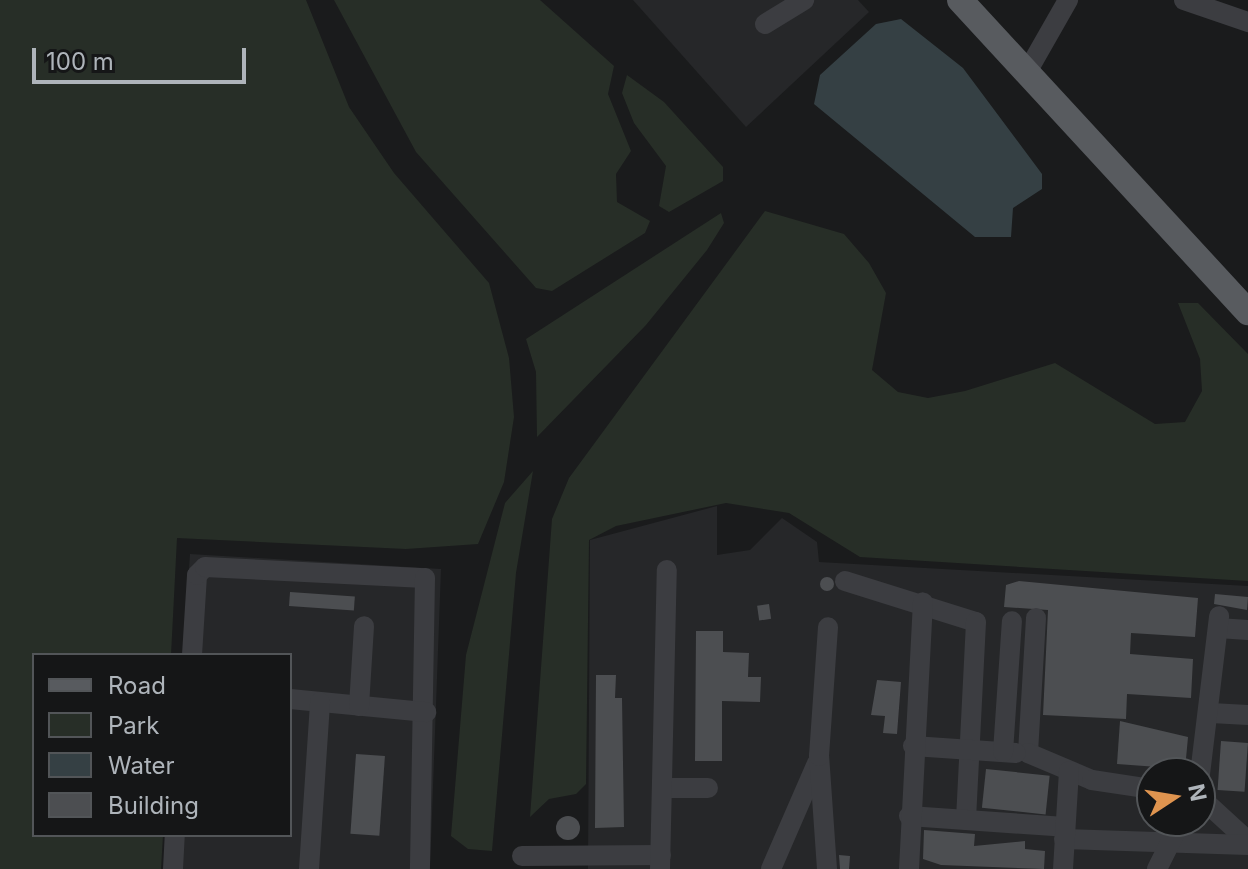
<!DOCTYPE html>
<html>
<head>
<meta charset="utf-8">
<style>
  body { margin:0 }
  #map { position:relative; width:1248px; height:869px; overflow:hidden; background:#1a1b1c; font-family:Inter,sans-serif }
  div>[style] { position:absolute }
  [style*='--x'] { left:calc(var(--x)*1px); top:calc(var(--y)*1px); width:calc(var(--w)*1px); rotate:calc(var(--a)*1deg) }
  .built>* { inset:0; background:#262729 }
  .green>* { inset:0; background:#272e27 }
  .water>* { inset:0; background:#354044 }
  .building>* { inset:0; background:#4c4e51; transform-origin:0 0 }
  .round { border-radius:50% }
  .minor>* { height:20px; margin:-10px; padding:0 10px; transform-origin:10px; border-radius:10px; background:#3c3d41 }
  .major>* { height:26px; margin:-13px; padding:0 13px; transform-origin:13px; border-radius:13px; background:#585b5f }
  span { translate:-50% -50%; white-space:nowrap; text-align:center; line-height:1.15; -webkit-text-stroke:6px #151617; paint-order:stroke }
  .legend { position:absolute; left:32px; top:653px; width:260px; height:184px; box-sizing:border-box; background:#151617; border:2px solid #525558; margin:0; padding:10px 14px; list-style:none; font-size:24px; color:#aeb4ba }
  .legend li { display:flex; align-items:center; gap:16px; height:40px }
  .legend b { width:40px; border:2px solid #525558 }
  .north { position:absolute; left:1136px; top:757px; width:80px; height:80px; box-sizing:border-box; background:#151617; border:2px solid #525558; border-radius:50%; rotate:78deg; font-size:22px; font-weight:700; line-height:32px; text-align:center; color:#aeb4ba }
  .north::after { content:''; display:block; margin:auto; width:28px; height:36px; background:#df944f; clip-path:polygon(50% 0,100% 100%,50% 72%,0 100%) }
  .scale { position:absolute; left:32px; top:48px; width:214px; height:36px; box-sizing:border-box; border:4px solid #aeb4ba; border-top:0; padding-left:10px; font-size:24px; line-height:28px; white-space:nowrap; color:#aeb4ba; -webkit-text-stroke:6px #151617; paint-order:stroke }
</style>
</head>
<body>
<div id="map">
  <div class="built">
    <div style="clip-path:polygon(633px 0,858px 0,869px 12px,746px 127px)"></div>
    <div style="clip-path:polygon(evenodd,717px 506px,717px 555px,750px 550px,782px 518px,817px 542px,819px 562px,1248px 586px,1248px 869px,588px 869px,590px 540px,717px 506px,1152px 773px,1200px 773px,1200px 821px,1152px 821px,1152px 773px)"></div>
    <div style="clip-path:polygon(190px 554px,441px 569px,430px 869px,165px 869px,167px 835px,290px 835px,290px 655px,183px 655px)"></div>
  </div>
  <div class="green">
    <div style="clip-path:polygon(0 0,306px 0,349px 107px,394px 173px,489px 283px,509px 358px,514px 417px,504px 482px,478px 544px,406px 549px,177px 538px,171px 655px,34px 655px,34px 835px,163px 835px,161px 869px,0 869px)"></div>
    <div style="clip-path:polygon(334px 0,540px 0,614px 66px,608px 94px,631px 151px,616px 174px,617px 202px,650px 221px,645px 233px,552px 291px,536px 288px,416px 152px)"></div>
    <div style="clip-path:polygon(627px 75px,664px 102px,723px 167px,723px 181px,669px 212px,659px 206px,666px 166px,634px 123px,622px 93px)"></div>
    <div style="clip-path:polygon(765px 211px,844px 234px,869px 263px,886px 293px,872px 370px,898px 392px,928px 398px,965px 391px,1055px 363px,1155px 424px,1185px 422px,1202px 391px,1200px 359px,1178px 303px,1198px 303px,1248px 354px,1248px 581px,860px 557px,789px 513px,726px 503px,616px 526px,589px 540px,586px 784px,576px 794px,549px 799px,530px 817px,552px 519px,569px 478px)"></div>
    <div style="clip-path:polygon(721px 213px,724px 223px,707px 250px,646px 325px,537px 437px,536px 372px,526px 339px)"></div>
    <div style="clip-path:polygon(533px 471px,516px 573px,492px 851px,468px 849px,451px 836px,466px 655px,505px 503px)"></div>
  </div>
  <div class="water">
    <div style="clip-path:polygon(901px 19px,963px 68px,1042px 174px,1042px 189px,1013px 208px,1011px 237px,975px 237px,814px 104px,820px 75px,876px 24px)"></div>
  </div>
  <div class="building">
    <div class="round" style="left:820px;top:577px;width:14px;height:14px"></div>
    <div style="clip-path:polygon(1019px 581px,1198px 598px,1195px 637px,1131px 633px,1130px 654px,1193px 659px,1191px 698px,1127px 694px,1126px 719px,1043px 715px,1048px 610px,1004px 607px,1006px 585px)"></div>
    <div style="left:290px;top:592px;width:65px;height:14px;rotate:4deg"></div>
    <div style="clip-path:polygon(1215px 594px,1248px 597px,1247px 610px,1214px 604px)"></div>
    <div style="left:769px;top:604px;width:15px;height:12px;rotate:82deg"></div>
    <div style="clip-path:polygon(696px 631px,723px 631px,723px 652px,749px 653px,748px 677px,761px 677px,760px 702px,722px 701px,722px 761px,695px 761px)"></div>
    <div style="clip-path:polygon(596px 675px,616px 675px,615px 698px,622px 698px,624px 827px,595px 828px)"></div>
    <div style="clip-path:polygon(877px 680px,901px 682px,897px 734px,883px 733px,885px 716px,871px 715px)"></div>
    <div style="clip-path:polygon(1120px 721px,1188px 737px,1185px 769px,1117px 764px)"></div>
    <div style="left:1221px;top:741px;width:27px;height:49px;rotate:4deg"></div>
    <div style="left:356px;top:754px;width:29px;height:80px;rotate:4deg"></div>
    <div style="left:986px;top:769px;width:64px;height:39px;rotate:6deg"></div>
    <div class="round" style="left:556px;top:816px;width:24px;height:24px"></div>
    <div style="clip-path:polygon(924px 830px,975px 834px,974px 846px,1025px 841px,1025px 849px,1045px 851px,1044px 869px,941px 865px,923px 859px)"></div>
    <div style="clip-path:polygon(839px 855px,850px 856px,849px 869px,840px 869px)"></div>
  </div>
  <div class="minor">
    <div style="--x:1184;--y:0;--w:68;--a:19"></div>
    <div style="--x:765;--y:24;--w:46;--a:-31.6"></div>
    <div style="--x:1027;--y:72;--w:83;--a:-60.3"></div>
    <div style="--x:845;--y:581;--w:137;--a:17.4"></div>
    <div style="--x:976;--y:622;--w:198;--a:92.9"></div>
    <div style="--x:1036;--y:618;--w:135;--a:93.4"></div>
    <div style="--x:1028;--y:753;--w:69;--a:22.9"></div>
    <div style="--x:1092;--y:780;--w:61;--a:8.5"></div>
    <div style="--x:1218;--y:628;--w:30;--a:4"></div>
    <div style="--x:192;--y:655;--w:80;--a:-86.4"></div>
    <div style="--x:197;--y:575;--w:11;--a:-45"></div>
    <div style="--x:205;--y:567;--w:220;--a:2.9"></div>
    <div style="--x:425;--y:578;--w:291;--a:91"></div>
    <div style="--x:290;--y:699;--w:137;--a:5.5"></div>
    <div style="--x:359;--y:706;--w:80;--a:-86.4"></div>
    <div style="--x:1211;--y:713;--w:37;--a:3"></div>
    <div style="--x:913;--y:746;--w:103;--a:3.9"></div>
    <div style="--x:1003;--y:752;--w:131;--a:-86.1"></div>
    <div style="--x:1200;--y:774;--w:159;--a:-83.1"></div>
    <div style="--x:665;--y:788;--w:43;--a:0"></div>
    <div style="--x:1200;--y:797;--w:65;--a:42.5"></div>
    <div style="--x:909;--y:816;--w:156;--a:4"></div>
    <div style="--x:1064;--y:839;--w:184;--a:1.9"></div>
    <div style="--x:522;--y:856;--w:139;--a:-0.4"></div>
    <div style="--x:173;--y:869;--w:34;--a:-87"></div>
    <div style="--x:309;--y:869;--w:167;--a:-86.2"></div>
    <div style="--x:660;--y:869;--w:299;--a:-88.7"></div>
    <div style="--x:771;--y:869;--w:116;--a:-66.5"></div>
    <div style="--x:827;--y:869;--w:113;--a:-94"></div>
    <div style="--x:819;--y:756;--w:129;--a:-86"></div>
    <div style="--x:909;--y:869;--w:267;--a:-87"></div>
    <div style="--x:1063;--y:869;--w:98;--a:-86.5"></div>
    <div style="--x:1157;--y:869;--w:54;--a:-63.4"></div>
  </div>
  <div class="major">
    <div style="--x:960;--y:0;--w:425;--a:47.3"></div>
  </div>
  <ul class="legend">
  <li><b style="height:10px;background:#585b5f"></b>Road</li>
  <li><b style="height:22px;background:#272e27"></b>Park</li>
  <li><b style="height:22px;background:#354044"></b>Water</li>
  <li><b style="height:22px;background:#4c4e51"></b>Building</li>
  </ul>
  <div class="north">N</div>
  <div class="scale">100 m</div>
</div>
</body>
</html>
